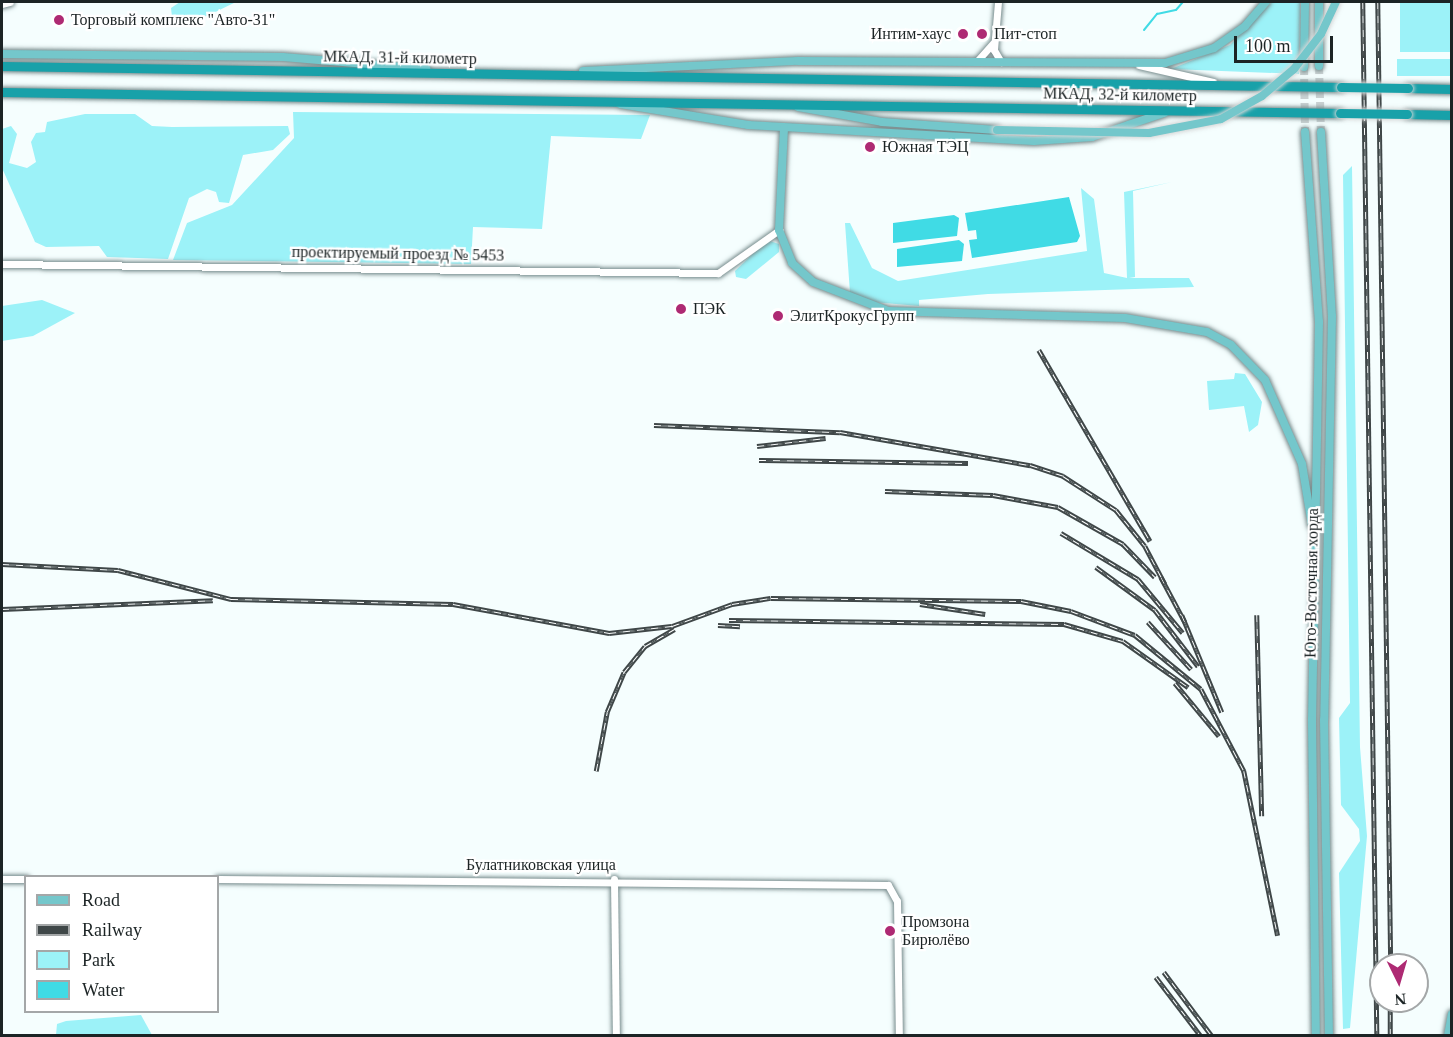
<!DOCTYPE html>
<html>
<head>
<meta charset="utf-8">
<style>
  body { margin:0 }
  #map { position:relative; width:1453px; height:1037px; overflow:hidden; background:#f5fefe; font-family:Georgia,serif }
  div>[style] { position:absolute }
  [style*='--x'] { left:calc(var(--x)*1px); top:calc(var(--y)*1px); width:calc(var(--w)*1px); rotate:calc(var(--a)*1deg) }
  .green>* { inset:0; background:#9cf2f8; transform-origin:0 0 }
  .water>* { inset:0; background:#40dbe5 }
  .stream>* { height:2px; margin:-1px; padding:0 1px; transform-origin:1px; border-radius:1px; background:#40dbe5 }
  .major-tunnel>* { height:8px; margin-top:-4px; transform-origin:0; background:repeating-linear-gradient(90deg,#cad2d3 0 8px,transparent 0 12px) }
  .roads { filter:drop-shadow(0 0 2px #788c8d) drop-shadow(0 0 2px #788c8d) }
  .minor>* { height:7px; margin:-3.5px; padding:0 3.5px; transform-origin:3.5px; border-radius:3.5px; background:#fff }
  .major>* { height:8px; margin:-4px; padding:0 4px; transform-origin:4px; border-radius:4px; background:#74c7cb }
  .highway>* { height:9px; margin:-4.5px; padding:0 4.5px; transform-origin:4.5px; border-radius:4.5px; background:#18a1a9 }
  .rail>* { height:4.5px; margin-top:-2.25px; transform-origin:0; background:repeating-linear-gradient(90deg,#fff 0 7px,#3f4748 0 14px); box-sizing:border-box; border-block:2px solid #3f4748 }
  .bridges { filter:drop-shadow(0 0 2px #d6d8d8) drop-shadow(0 0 2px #d6d8d8) }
  .major-bridge>* { height:8px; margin:-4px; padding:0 4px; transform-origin:4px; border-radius:4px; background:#74c7cb }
  .highway-bridge>* { height:9px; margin:-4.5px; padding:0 4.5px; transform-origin:4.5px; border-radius:4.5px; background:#18a1a9 }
  .dots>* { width:16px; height:16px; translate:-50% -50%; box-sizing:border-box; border:3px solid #fff; border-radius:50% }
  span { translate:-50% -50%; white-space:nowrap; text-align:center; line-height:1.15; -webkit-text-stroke:4.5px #fff; paint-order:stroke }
  .poi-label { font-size:16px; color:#1c2425 }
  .left { translate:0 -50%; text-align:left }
  .right { translate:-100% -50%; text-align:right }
  .street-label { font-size:16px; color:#1c2425 }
  .frame { position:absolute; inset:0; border:3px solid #1c2425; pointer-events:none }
  .legend { position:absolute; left:24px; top:875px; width:195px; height:138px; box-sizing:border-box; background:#fff; border:2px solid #a4a7a8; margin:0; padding:8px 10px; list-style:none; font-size:18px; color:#1c2425 }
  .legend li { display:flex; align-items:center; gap:12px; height:30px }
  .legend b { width:30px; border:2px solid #a4a7a8 }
  .north { position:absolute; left:1369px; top:953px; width:60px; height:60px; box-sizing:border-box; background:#fff; border:2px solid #a4a7a8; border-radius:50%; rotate:175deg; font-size:16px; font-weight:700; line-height:24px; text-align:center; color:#1c2425 }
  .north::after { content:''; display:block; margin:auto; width:21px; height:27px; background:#ae2a73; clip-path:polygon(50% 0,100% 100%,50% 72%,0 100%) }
  .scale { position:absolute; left:1234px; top:36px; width:99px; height:27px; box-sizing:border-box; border:3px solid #1c2425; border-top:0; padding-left:8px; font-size:18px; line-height:21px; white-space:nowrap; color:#1c2425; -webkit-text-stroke:4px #fff; paint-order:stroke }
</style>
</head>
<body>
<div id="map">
  <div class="green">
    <div style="clip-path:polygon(180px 2px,236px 2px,207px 16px,182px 19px,172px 17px,171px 8px)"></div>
    <div style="clip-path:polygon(1272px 2px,1300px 2px,1299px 74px,1171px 69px,1230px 45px)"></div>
    <div style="left:1400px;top:2px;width:51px;height:50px"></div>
    <div style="left:1397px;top:59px;width:54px;height:17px"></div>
    <div style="clip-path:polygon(293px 112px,649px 115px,650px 115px,641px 139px,551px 136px,542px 229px,473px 227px,471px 264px,173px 260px,187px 223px,232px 205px,294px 138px)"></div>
    <div style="clip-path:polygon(85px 114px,135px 114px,152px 126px,172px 127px,288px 126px,290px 134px,273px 150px,243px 155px,229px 203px,219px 202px,216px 192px,207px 189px,189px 198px,168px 259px,107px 257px,99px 246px,46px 247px,35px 242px,2px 168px,2px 129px,11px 126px,17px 134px,9px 163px,27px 168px,36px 162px,31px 142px,36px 133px,45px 132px,47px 122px)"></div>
    <div style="clip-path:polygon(1352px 166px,1360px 747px,1367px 836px,1350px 1028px,1343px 1029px,1339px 873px,1360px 841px,1359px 829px,1341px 805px,1339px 718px,1350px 703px,1343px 175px)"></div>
    <div style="clip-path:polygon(1172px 182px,1133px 191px,1135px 277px,1129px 278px,1189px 278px,1194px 287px,988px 294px,919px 300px,919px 306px,873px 302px,850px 293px,845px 223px,850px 223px,872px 268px,898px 281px,1087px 251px,1081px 188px,1094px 199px,1104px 273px,1127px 278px,1124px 192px)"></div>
    <div style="clip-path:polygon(767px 240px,779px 244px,779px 252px,746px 279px,736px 277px,735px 271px)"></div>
    <div style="clip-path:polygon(42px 300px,75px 313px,33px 336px,2px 341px,2px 306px)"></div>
    <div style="clip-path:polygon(1235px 373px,1245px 374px,1262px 402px,1258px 425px,1249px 432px,1244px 406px,1209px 410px,1207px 381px,1234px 379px)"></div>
    <div style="clip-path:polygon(141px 1015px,152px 1035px,56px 1035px,57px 1024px,66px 1021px)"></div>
  </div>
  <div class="water">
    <div style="clip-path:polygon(1069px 197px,1080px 236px,1077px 242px,972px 258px,969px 240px,977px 239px,976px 230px,968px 231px,965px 213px)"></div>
    <div style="clip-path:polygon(954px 215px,959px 218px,957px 236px,893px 243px,893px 223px)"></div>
    <div style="clip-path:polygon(959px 240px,964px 244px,962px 261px,897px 267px,897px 249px)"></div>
  </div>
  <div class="stream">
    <div style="--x:1144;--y:30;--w:21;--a:-51"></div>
    <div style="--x:1157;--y:14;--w:19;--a:-12"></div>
    <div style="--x:1176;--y:10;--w:11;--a:-49"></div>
  </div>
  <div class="major-tunnel">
    <div style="--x:1319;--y:66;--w:66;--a:88.3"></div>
    <div style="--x:1304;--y:67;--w:65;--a:89.1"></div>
  </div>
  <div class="roads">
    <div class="minor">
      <div style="--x:998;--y:2;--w:48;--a:94.8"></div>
      <div style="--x:994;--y:50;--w:14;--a:60"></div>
      <div style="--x:2;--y:4;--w:8;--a:-14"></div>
      <div style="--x:977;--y:61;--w:24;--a:-48"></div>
      <div style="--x:1139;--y:65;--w:76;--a:12.9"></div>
      <div style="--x:2;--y:264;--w:716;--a:0.72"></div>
      <div style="--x:718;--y:273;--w:75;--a:-35.2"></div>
      <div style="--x:2;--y:879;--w:24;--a:0"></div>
      <div style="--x:218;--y:879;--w:670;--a:0.51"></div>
      <div style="--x:888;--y:885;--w:18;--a:61"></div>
      <div style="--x:897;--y:901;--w:135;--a:89.2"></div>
      <div style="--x:614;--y:879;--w:157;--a:89.3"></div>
    </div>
    <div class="major">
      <div style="--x:1319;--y:2;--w:64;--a:90"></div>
      <div style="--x:2;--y:54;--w:281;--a:0.6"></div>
      <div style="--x:283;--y:57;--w:144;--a:4.8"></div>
      <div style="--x:1304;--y:67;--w:65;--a:-89.1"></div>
      <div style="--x:583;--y:71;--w:215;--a:-2.7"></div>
      <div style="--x:798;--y:61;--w:367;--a:0.3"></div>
      <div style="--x:1165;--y:63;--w:51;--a:-17"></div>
      <div style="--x:1214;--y:48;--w:38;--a:-35"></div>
      <div style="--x:1245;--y:26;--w:32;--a:-49"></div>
      <div style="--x:620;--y:104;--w:130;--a:9.3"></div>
      <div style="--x:748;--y:125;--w:286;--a:3.2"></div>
      <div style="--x:1034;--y:141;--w:58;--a:-3.9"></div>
      <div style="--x:1092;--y:137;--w:76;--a:-18.4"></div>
      <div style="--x:798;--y:107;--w:85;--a:10.1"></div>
      <div style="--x:882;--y:122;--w:115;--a:4"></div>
      <div style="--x:784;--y:128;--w:102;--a:92.8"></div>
      <div style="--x:779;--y:230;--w:35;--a:68"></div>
      <div style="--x:792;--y:263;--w:28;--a:42"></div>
      <div style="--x:813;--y:282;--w:80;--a:21.1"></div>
      <div style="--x:888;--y:311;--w:237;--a:1.7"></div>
      <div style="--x:1125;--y:318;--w:83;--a:9.7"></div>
      <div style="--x:1207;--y:332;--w:27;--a:28"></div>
      <div style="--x:1231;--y:345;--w:49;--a:45.8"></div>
      <div style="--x:1265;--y:380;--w:92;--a:66.2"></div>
      <div style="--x:1302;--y:464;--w:62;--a:80.7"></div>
      <div style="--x:1305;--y:132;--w:191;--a:85.8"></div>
      <div style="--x:1319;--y:322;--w:398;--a:91"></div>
      <div style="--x:1312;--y:720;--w:316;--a:89.3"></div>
      <div style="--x:1321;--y:132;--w:184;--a:86.6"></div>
      <div style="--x:1332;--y:316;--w:404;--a:91.1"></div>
      <div style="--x:1324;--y:720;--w:316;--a:89.1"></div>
      <div style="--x:1448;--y:1036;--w:22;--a:-80"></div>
    </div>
    <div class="highway">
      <div style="--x:2;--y:66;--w:1339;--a:0.9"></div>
      <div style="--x:1408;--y:88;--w:44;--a:1.3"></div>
      <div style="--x:2;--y:92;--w:1338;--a:0.9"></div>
      <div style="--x:1407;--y:114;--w:45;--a:1.3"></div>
    </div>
  </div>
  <div class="rail">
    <div style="--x:1363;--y:2;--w:1034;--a:89.22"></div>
    <div style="--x:1378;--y:2;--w:963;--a:89.23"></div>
    <div style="--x:1039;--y:350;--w:221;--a:59.8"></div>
    <div style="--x:654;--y:425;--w:186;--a:2.2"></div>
    <div style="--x:840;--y:432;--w:193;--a:9.9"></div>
    <div style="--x:1030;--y:465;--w:35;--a:18"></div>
    <div style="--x:1063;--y:476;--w:63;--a:32.7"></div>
    <div style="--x:1116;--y:510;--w:46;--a:51.1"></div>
    <div style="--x:1145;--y:546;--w:43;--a:62.2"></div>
    <div style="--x:757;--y:446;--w:69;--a:-6.6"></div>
    <div style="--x:759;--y:460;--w:209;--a:0.8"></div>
    <div style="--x:885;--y:491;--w:108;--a:2.1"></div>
    <div style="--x:993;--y:495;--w:66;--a:10.5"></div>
    <div style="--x:1058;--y:507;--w:75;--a:29.6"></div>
    <div style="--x:1123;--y:544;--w:46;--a:45.9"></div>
    <div style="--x:1061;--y:533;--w:90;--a:30.9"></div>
    <div style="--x:1138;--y:579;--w:70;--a:50.2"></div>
    <div style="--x:2;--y:564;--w:116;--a:3"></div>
    <div style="--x:118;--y:570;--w:117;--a:14.4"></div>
    <div style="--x:231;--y:599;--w:222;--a:1.3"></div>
    <div style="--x:453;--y:604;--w:159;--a:10.5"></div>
    <div style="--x:609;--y:633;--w:63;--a:-6.3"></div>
    <div style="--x:672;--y:626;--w:64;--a:-20.1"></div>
    <div style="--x:732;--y:604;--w:39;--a:-9"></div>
    <div style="--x:771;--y:598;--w:250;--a:0.7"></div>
    <div style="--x:1021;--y:601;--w:51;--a:11.3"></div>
    <div style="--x:1071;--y:611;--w:68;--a:20.6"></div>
    <div style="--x:1135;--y:635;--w:85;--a:39.3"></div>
    <div style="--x:1201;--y:689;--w:93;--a:62.3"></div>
    <div style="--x:1244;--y:771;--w:168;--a:78.4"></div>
    <div style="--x:1096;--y:567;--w:73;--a:36.1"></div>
    <div style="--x:1155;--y:610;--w:71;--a:52.5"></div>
    <div style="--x:1161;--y:577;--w:51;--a:61.9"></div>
    <div style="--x:920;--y:604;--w:66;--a:8.7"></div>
    <div style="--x:2;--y:609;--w:211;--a:-2.4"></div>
    <div style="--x:1182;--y:615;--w:105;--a:67.6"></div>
    <div style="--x:1257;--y:615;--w:201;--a:88.6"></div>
    <div style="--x:729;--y:620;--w:335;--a:0.7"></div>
    <div style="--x:1064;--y:624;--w:61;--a:16.1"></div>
    <div style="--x:1123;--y:641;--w:80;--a:35.3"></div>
    <div style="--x:1148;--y:622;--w:64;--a:47.5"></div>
    <div style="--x:718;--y:625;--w:22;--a:3"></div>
    <div style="--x:1175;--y:683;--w:69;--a:50.3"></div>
    <div style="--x:596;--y:771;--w:60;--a:-79.4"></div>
    <div style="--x:607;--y:712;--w:43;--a:-67"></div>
    <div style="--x:624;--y:672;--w:33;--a:-51"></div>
    <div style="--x:645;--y:646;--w:34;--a:-30"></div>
    <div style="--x:1164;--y:972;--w:80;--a:53.1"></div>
    <div style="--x:1156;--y:977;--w:74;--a:52.7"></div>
    <div style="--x:1390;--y:1036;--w:35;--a:-90"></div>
  </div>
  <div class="bridges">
    <div class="major-bridge">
      <div style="--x:997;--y:130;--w:152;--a:1.1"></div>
      <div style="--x:1149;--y:133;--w:73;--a:-11"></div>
      <div style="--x:1221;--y:119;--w:47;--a:-29.3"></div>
      <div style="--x:1262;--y:96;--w:42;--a:-40.2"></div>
      <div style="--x:1294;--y:69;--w:44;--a:-52.4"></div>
      <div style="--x:1321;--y:34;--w:35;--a:-65"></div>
    </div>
    <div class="highway-bridge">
      <div style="--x:1341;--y:87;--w:67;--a:0.9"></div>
      <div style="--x:1340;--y:113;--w:67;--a:0.9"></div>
    </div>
  </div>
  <div class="dots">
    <div style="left:59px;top:20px;background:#ae2a73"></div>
    <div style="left:963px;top:34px;background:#ae2a73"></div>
    <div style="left:982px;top:34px;background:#ae2a73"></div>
    <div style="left:870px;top:147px;background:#ae2a73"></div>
    <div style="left:681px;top:309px;background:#ae2a73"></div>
    <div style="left:778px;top:316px;background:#ae2a73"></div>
    <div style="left:890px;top:931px;background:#ae2a73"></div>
  </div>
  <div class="poi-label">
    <span class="left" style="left:71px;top:20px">Торговый комплекс "Авто-31"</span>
    <span class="right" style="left:951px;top:34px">Интим-хаус</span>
    <span class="left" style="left:994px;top:34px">Пит-стоп</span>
    <span class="left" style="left:882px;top:147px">Южная ТЭЦ</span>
    <span class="left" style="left:693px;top:309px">ПЭК</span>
    <span class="left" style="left:790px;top:316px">ЭлитКрокусГрупп</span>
    <span class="left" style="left:902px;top:931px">Промзона<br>Бирюлёво</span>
  </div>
  <div class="street-label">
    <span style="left:400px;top:58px;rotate:1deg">МКАД, 31-й километр</span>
    <span style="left:1120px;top:95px;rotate:1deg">МКАД, 32-й километр</span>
    <span style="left:398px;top:254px;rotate:1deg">проектируемый проезд № 5453</span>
    <span style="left:1312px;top:583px;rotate:-89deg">Юго-Восточная хорда</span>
    <span style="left:541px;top:865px">Булатниковская улица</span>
  </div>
  <div class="frame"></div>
  <ul class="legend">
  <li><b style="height:8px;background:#74c7cb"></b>Road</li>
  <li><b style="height:8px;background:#3f4748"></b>Railway</li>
  <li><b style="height:16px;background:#9cf2f8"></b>Park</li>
  <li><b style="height:16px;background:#40dbe5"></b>Water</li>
  </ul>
  <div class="north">N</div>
  <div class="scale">100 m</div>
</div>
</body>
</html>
